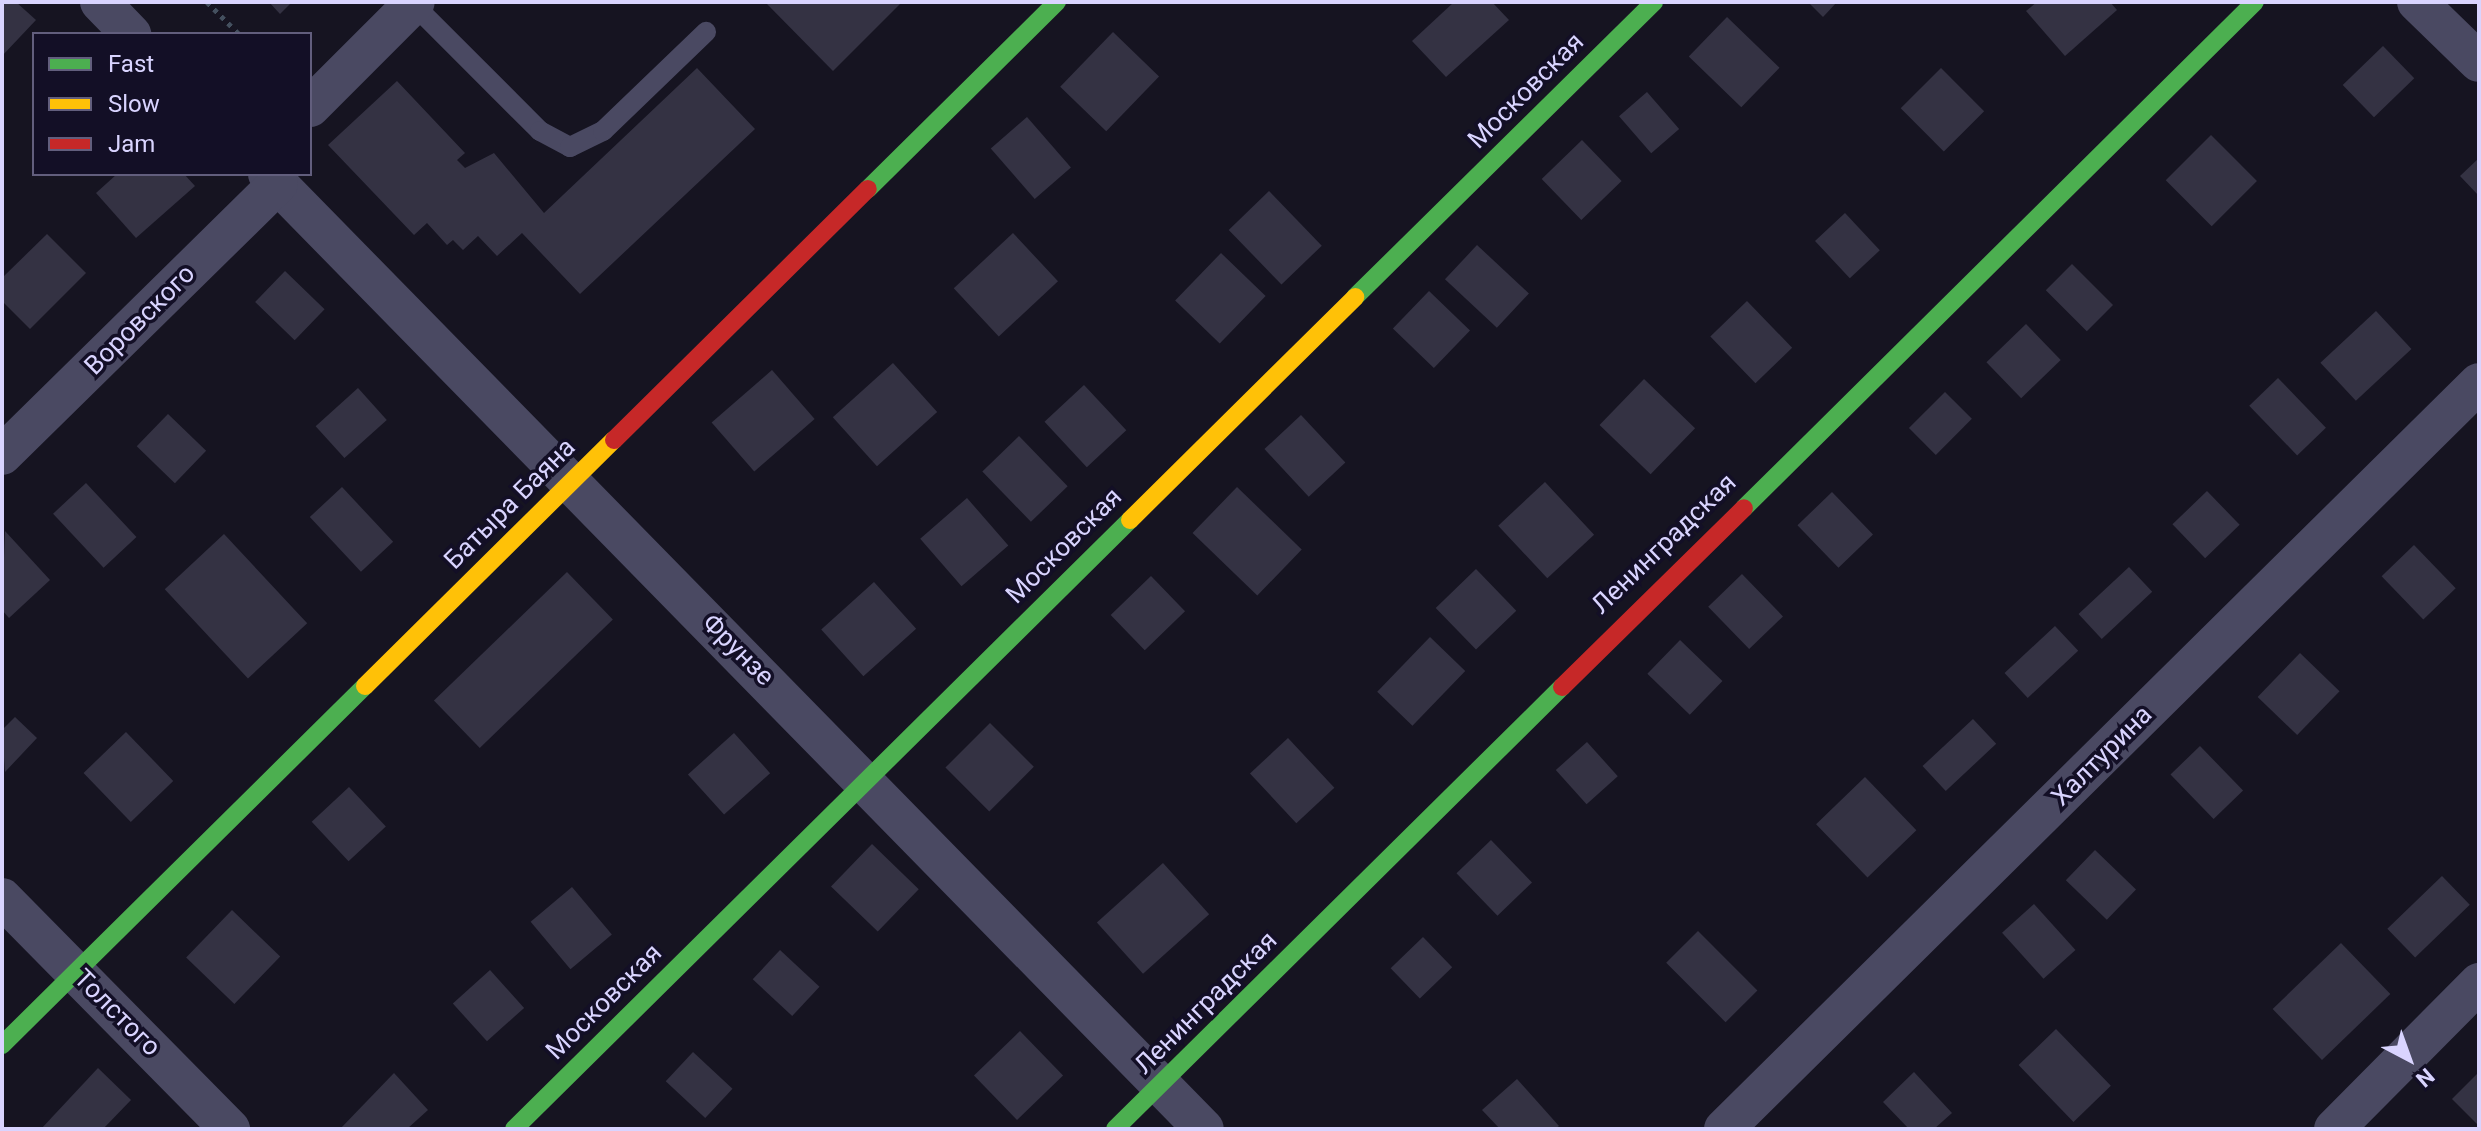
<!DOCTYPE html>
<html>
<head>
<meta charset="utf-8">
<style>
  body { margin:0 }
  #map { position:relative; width:2481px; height:1131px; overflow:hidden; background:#161421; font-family:Roboto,sans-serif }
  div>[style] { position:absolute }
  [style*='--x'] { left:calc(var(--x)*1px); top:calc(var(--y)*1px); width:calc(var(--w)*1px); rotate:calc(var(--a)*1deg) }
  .building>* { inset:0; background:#343243; transform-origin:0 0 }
  .path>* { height:5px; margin-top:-2.5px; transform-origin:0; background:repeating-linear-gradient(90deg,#44505f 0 4px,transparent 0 10px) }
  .lane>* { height:20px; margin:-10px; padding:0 10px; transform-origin:10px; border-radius:10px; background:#4a4962 }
  .street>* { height:40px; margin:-20px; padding:0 20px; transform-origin:20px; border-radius:20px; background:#4a4962 }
  .fast>* { height:18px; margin:-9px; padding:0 9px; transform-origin:9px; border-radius:9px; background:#4caf50 }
  .slow>* { height:18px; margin:-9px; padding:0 9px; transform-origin:9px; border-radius:9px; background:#ffc107 }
  .jam>* { height:18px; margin:-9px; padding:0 9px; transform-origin:9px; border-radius:9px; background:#c62828 }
  span { translate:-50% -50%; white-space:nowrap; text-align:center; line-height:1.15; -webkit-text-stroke:7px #130f26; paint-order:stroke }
  .street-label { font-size:26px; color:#d9d4ff }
  .frame { position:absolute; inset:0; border:4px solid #d9d4ff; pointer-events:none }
  .legend { position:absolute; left:32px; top:32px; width:280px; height:144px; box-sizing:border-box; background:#130f26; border:2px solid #625e7d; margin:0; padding:10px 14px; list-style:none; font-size:24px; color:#d9d4ff }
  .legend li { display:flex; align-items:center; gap:16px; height:40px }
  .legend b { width:40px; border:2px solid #625e7d }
  .north { position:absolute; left:2369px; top:1019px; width:80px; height:80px; -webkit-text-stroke:6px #130f26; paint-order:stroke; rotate:139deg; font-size:22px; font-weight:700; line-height:32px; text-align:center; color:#d9d4ff }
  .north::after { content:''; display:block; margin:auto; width:28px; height:36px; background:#d9d4ff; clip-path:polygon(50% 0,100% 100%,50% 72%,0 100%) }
</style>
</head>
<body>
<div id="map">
  <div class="building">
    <div style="clip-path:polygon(2px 2px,16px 2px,36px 20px,2px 56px)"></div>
    <div style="clip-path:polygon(269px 2px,292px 2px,280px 14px)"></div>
    <div style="clip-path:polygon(765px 2px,902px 2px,833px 71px)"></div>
    <div style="clip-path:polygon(1454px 2px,1492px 2px,1509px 20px,1446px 77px,1412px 41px)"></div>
    <div style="clip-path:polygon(1808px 2px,1837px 2px,1823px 17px)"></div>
    <div style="clip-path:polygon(2037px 2px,2110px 2px,2117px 10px,2065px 56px,2026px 11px)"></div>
    <div style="left:1727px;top:17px;width:73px;height:55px;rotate:44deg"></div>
    <div style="left:1113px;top:32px;width:64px;height:76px;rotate:44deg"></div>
    <div style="left:2383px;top:46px;width:45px;height:56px;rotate:46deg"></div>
    <div style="clip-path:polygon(697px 68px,755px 129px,580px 294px,522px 233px,497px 256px,478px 236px,463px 250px,453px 240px,447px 245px,427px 223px,414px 235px,328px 145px,397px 81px,465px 153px,457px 160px,465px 168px,494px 153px,544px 213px)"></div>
    <div style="left:1941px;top:68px;width:61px;height:57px;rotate:45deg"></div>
    <div style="left:1647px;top:92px;width:49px;height:37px;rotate:49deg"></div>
    <div style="left:1027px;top:117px;width:67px;height:48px;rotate:49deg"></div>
    <div style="left:2211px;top:135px;width:65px;height:64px;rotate:45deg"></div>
    <div style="left:1582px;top:140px;width:57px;height:56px;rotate:46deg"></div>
    <div style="clip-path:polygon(2479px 158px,2479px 196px,2460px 176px)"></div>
    <div style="clip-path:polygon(117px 174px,184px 174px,195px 186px,136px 238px,96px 193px)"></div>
    <div style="left:1269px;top:191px;width:76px;height:56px;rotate:46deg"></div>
    <div style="left:1845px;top:213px;width:51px;height:41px;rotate:47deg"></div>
    <div style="left:1013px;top:233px;width:66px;height:81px;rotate:47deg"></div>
    <div style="clip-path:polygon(47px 234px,86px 273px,30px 329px,2px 301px,2px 278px)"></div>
    <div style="left:1477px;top:245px;width:71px;height:47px;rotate:43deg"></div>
    <div style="left:1221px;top:253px;width:62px;height:66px;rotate:44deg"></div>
    <div style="left:2072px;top:264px;width:58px;height:37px;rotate:45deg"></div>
    <div style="left:285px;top:271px;width:55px;height:43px;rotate:44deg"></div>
    <div style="left:1429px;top:291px;width:57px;height:52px;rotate:44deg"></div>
    <div style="left:1747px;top:301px;width:65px;height:51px;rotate:46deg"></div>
    <div style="left:2376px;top:311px;width:52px;height:76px;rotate:47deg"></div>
    <div style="left:2026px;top:324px;width:50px;height:55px;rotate:46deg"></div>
    <div style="left:893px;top:363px;width:66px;height:81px;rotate:48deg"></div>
    <div style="left:772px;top:370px;width:65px;height:80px;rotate:49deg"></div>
    <div style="left:2278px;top:378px;width:69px;height:40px;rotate:46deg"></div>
    <div style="left:1644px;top:379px;width:71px;height:64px;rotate:44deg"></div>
    <div style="left:1084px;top:385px;width:62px;height:54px;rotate:47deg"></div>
    <div style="left:358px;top:388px;width:43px;height:57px;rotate:48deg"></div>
    <div style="left:1945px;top:392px;width:38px;height:51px;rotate:45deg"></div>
    <div style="left:168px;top:414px;width:53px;height:45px;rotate:44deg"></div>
    <div style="left:1301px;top:415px;width:65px;height:50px;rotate:47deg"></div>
    <div style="left:1019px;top:436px;width:70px;height:51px;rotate:46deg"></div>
    <div style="left:1545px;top:482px;width:72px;height:64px;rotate:47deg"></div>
    <div style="left:86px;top:483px;width:74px;height:45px;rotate:47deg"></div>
    <div style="left:342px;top:487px;width:75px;height:44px;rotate:47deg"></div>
    <div style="left:1237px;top:487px;width:90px;height:64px;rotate:44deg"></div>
    <div style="left:2207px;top:491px;width:47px;height:48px;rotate:46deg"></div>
    <div style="left:1832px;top:492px;width:59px;height:48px;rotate:46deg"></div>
    <div style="left:967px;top:498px;width:63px;height:62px;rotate:49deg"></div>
    <div style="clip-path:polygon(5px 531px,50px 580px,9px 618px,2px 610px)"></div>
    <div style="left:224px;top:534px;width:122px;height:81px;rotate:47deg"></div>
    <div style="left:2414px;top:545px;width:60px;height:45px;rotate:46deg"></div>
    <div style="left:2129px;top:567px;width:34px;height:69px;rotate:47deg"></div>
    <div style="left:1476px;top:569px;width:58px;height:56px;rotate:46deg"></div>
    <div style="left:567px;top:572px;width:66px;height:185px;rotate:46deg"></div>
    <div style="left:1742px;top:574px;width:59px;height:47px;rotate:46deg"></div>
    <div style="left:1151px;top:576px;width:49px;height:56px;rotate:46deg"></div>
    <div style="left:874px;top:582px;width:63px;height:71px;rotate:48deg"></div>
    <div style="left:2055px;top:626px;width:34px;height:69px;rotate:47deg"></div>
    <div style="left:1430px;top:637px;width:49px;height:76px;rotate:44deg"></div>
    <div style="left:1680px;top:640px;width:59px;height:47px;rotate:44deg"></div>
    <div style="left:2300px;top:653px;width:55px;height:61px;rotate:44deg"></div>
    <div style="clip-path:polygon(15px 717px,37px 738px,5px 772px,2px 730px)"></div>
    <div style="left:1973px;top:719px;width:34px;height:69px;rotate:47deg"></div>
    <div style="left:990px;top:723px;width:62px;height:63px;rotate:45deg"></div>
    <div style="left:126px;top:732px;width:68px;height:59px;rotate:46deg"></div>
    <div style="left:734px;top:733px;width:54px;height:62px;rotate:48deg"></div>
    <div style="left:1288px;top:738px;width:68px;height:52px;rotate:47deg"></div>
    <div style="left:1587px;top:742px;width:46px;height:42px;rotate:48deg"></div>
    <div style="left:2200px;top:746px;width:62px;height:41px;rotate:46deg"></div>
    <div style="left:1865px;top:777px;width:74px;height:68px;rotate:46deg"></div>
    <div style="left:349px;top:787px;width:54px;height:51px;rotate:47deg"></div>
    <div style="left:1491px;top:840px;width:59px;height:48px;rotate:46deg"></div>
    <div style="left:872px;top:844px;width:65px;height:59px;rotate:44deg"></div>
    <div style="left:2095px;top:850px;width:57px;height:42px;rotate:44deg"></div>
    <div style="left:1163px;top:863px;width:69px;height:89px;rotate:48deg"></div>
    <div style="left:2442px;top:876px;width:40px;height:76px;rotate:46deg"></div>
    <div style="left:572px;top:887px;width:62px;height:54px;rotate:50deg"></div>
    <div style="left:2034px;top:904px;width:62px;height:43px;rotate:48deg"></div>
    <div style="left:232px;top:910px;width:67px;height:66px;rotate:44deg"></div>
    <div style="left:1698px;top:931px;width:84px;height:45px;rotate:45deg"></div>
    <div style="left:1423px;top:937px;width:42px;height:45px;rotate:46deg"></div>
    <div style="left:2341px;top:943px;width:71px;height:95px;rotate:46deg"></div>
    <div style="left:780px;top:950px;width:54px;height:40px;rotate:43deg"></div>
    <div style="left:490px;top:970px;width:51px;height:50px;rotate:48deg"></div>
    <div style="left:2056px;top:1029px;width:79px;height:52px;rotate:46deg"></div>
    <div style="left:1020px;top:1031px;width:62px;height:64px;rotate:46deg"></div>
    <div style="left:693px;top:1052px;width:54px;height:40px;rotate:43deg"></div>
    <div style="clip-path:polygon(98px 1068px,131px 1100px,103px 1129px,41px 1129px)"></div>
    <div style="clip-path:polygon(1914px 1072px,1952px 1113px,1934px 1129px,1909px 1129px,1883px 1102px)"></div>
    <div style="clip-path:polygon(2479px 1072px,2479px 1126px,2452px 1099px)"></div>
    <div style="clip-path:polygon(394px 1073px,428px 1110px,407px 1129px,340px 1129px)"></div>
    <div style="clip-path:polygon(1517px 1079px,1559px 1126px,1555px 1129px,1500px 1129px,1482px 1110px)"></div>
  </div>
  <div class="path">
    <div style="--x:207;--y:2;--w:45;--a:45"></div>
  </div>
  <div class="lane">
    <div style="--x:413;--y:4;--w:180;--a:45"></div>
    <div style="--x:540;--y:131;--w:34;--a:28"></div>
    <div style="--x:570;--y:147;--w:37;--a:-26"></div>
    <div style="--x:603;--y:131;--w:143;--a:-43.9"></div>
  </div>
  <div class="street">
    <div style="--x:100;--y:2;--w:45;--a:45.9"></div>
    <div style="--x:2417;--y:2;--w:86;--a:44.1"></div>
    <div style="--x:310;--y:107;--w:148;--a:-45"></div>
    <div style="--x:268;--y:174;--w:1337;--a:45.58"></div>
    <div style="--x:2;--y:455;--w:387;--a:-44.5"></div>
    <div style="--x:2;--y:898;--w:325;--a:45.4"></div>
    <div style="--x:1724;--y:1129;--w:1061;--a:-44.66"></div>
    <div style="--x:2334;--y:1129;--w:206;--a:-45.2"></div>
  </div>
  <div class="fast">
    <div style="--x:868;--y:189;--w:266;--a:-44.7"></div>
    <div style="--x:1355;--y:297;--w:420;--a:-44.6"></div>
    <div style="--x:1744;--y:508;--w:719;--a:-44.72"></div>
    <div style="--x:2;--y:1045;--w:511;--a:-44.68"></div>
    <div style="--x:514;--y:1129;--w:866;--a:-44.67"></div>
    <div style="--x:1115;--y:1129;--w:629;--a:-44.68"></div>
  </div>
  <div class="slow">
    <div style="--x:1130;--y:520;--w:317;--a:-44.7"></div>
    <div style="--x:365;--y:686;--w:350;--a:-44.7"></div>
  </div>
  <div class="jam">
    <div style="--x:614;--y:440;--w:357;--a:-44.7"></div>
    <div style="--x:1562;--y:687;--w:255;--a:-44.5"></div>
  </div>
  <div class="street-label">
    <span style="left:1526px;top:91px;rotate:-45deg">Московская</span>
    <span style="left:140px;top:320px;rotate:-45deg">Воровского</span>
    <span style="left:510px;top:504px;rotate:-45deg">Батыра Баяна</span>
    <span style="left:1664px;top:544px;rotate:-44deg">Ленинградская</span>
    <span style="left:1064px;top:546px;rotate:-45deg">Московская</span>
    <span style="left:738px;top:650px;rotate:45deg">Фрунзе</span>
    <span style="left:2102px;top:756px;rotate:-45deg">Халтурина</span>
    <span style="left:604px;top:1002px;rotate:-45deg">Московская</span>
    <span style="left:1206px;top:1003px;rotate:-45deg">Ленинградская</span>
    <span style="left:117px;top:1013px;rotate:45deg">Толстого</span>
  </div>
  <div class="frame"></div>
  <ul class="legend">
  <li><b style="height:10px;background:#4caf50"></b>Fast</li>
  <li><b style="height:10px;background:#ffc107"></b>Slow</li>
  <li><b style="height:10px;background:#c62828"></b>Jam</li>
  </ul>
  <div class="north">N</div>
</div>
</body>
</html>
